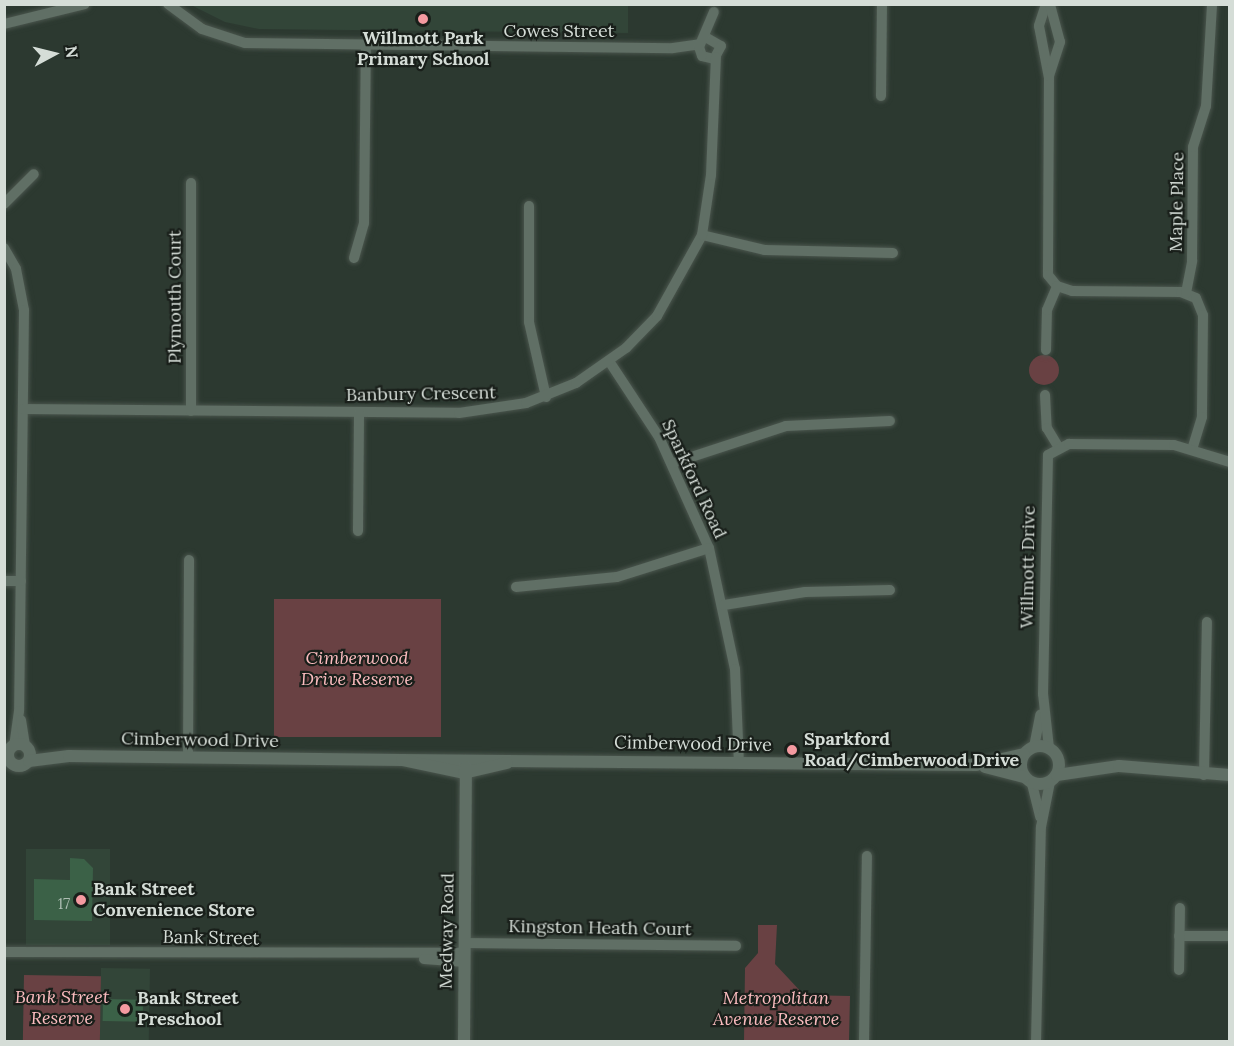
<!DOCTYPE html>
<html>
<head>
<meta charset="utf-8">
<style>
  body { margin:0 }
  #map { position:relative; width:1234px; height:1046px; overflow:hidden; background:#2c3930; font-family:Lora,serif }
  div>[style] { position:absolute }
  [style*='--x'] { left:calc(var(--x)*1px); top:calc(var(--y)*1px); width:calc(var(--w)*1px); rotate:calc(var(--a)*1deg) }
  .built>* { inset:0; background:#324538; transform-origin:0 0 }
  .green>* { inset:0; background:#694143; transform-origin:0 0 }
  .round { border-radius:50% }
  .building>* { inset:0; background:#3b6147; transform-origin:0 0 }
  .roads { filter:drop-shadow(0 0 2px #4a554d) drop-shadow(0 0 2px #4a554d) }
  .minor>* { height:10px; margin:-5px; padding:0 5px; transform-origin:5px; border-radius:5px; background:#606f65 }
  .tertiary>* { height:12px; margin:-6px; padding:0 6px; transform-origin:6px; border-radius:6px; background:#606f65 }
  .tertiary>.ring { margin:-6px; padding:0; box-sizing:content-box; background:none; border:12px solid #606f65; border-radius:50% }
  .dots>* { width:16px; height:16px; translate:-50% -50%; box-sizing:border-box; border:3px solid #191f1a; border-radius:50% }
  span { translate:-50% -50%; white-space:nowrap; text-align:center; line-height:1.15; -webkit-text-stroke:4.5px #191f1a; paint-order:stroke }
  .number-label { font-size:15px; color:#aebeb3 }
  .number-label span { -webkit-text-stroke-width:0 }
  .street-label { font-size:18px; color:#d5ddd7 }
  .poi-label { font-size:18px; color:#d5ddd7; font-weight:700 }
  .left { translate:0 -50%; text-align:left }
  .park-label { font-size:18px; color:#fbbcbf; font-style:italic }
  .frame { position:absolute; inset:0; border:6px solid #d5ddd7; pointer-events:none }
  .north { position:absolute; left:24px; top:24px; width:60px; height:60px; -webkit-text-stroke:4px #191f1a; paint-order:stroke; rotate:83deg; font-size:16px; font-weight:700; line-height:24px; text-align:center; color:#d5ddd7 }
  .north::after { content:''; display:block; margin:auto; width:21px; height:27px; background:#d5ddd7; clip-path:polygon(50% 0,100% 100%,50% 72%,0 100%) }
</style>
</head>
<body>
<div id="map">
  <div class="built">
    <div style="clip-path:polygon(191px 5px,628px 5px,628px 33px,259px 29px,225px 22px)"></div>
    <div style="left:26px;top:849px;width:84px;height:96px"></div>
    <div style="left:101px;top:968px;width:49px;height:74px;rotate:1deg"></div>
  </div>
  <div class="green">
    <div class="round" style="left:1029px;top:355px;width:30px;height:30px"></div>
    <div style="left:274px;top:599px;width:167px;height:138px"></div>
    <div style="clip-path:polygon(758px 925px,777px 925px,775px 964px,804px 995px,850px 996px,849px 1041px,744px 1041px,745px 968px,758px 953px)"></div>
    <div style="left:24px;top:975px;width:77px;height:66px;rotate:1deg"></div>
  </div>
  <div class="building">
    <div style="clip-path:polygon(70px 858px,84px 859px,93px 868px,92px 921px,34px 920px,34px 879px,70px 880px)"></div>
    <div style="left:103px;top:999px;width:40px;height:22px;rotate:1deg"></div>
  </div>
  <div class="roads">
    <div class="minor">
      <div style="--x:168;--y:4;--w:42;--a:36.3"></div>
      <div style="--x:202;--y:29;--w:45;--a:18"></div>
      <div style="--x:245;--y:43;--w:428;--a:0.7"></div>
      <div style="--x:673;--y:48;--w:27;--a:-8"></div>
      <div style="--x:1046;--y:4;--w:23;--a:108"></div>
      <div style="--x:1039;--y:26;--w:53;--a:79.1"></div>
      <div style="--x:1049;--y:78;--w:197;--a:90.3"></div>
      <div style="--x:1048;--y:275;--w:14;--a:51"></div>
      <div style="--x:1057;--y:286;--w:16;--a:18"></div>
      <div style="--x:1072;--y:291;--w:109;--a:0.5"></div>
      <div style="--x:1181;--y:292;--w:16;--a:22"></div>
      <div style="--x:1196;--y:298;--w:18;--a:68"></div>
      <div style="--x:1203;--y:315;--w:102;--a:90.6"></div>
      <div style="--x:1202;--y:417;--w:34;--a:107"></div>
      <div style="--x:4;--y:24;--w:83;--a:-13.9"></div>
      <div style="--x:707;--y:38;--w:16;--a:30"></div>
      <div style="--x:721;--y:46;--w:15;--a:118"></div>
      <div style="--x:714;--y:59;--w:12;--a:-166"></div>
      <div style="--x:702;--y:56;--w:9;--a:-108"></div>
      <div style="--x:699;--y:47;--w:38;--a:-67"></div>
      <div style="--x:1049;--y:76;--w:36;--a:-72"></div>
      <div style="--x:1060;--y:42;--w:39;--a:-105"></div>
      <div style="--x:881;--y:96;--w:92;--a:-89.4"></div>
      <div style="--x:4;--y:204;--w:42;--a:-45"></div>
      <div style="--x:529;--y:206;--w:116;--a:90"></div>
      <div style="--x:529;--y:322;--w:77;--a:77.2"></div>
      <div style="--x:702;--y:235;--w:65;--a:13.4"></div>
      <div style="--x:765;--y:250;--w:128;--a:1.3"></div>
      <div style="--x:4;--y:248;--w:24;--a:60"></div>
      <div style="--x:16;--y:269;--w:42;--a:79"></div>
      <div style="--x:24;--y:310;--w:401;--a:90.7"></div>
      <div style="--x:19;--y:711;--w:34;--a:98"></div>
      <div style="--x:354;--y:258;--w:36;--a:-74"></div>
      <div style="--x:364;--y:223;--w:177;--a:-89.4"></div>
      <div style="--x:1186;--y:293;--w:33;--a:-79"></div>
      <div style="--x:1192;--y:261;--w:114;--a:-89.5"></div>
      <div style="--x:1193;--y:147;--w:43;--a:-72.4"></div>
      <div style="--x:1206;--y:106;--w:102;--a:-86.6"></div>
      <div style="--x:1046;--y:350;--w:40;--a:-88.6"></div>
      <div style="--x:1047;--y:310;--w:26;--a:-67"></div>
      <div style="--x:609;--y:361;--w:91;--a:56.7"></div>
      <div style="--x:659;--y:437;--w:122;--a:65.8"></div>
      <div style="--x:709;--y:548;--w:124;--a:77.9"></div>
      <div style="--x:735;--y:669;--w:94;--a:87.6"></div>
      <div style="--x:1045;--y:395;--w:33;--a:87"></div>
      <div style="--x:1047;--y:428;--w:21;--a:59"></div>
      <div style="--x:23;--y:409;--w:436;--a:0.5"></div>
      <div style="--x:459;--y:413;--w:68;--a:-8.5"></div>
      <div style="--x:526;--y:403;--w:54;--a:-21.8"></div>
      <div style="--x:576;--y:383;--w:61;--a:-35"></div>
      <div style="--x:626;--y:348;--w:45;--a:-45.9"></div>
      <div style="--x:657;--y:316;--w:93;--a:-60.9"></div>
      <div style="--x:702;--y:235;--w:61;--a:-81.5"></div>
      <div style="--x:711;--y:175;--w:118;--a:-87.6"></div>
      <div style="--x:191;--y:411;--w:228;--a:-90"></div>
      <div style="--x:673;--y:463;--w:119;--a:-18.1"></div>
      <div style="--x:786;--y:426;--w:104;--a:-2.8"></div>
      <div style="--x:358;--y:531;--w:119;--a:-89.5"></div>
      <div style="--x:4;--y:581;--w:17;--a:0"></div>
      <div style="--x:516;--y:587;--w:101;--a:-5.7"></div>
      <div style="--x:617;--y:577;--w:96;--a:-17.5"></div>
      <div style="--x:724;--y:605;--w:82;--a:-9.1"></div>
      <div style="--x:805;--y:592;--w:85;--a:-1.3"></div>
      <div style="--x:21;--y:720;--w:25;--a:81"></div>
      <div style="--x:1034;--y:747;--w:33;--a:-79"></div>
      <div style="--x:1049;--y:748;--w:54;--a:-96.3"></div>
      <div style="--x:1043;--y:694;--w:239;--a:-88.8"></div>
      <div style="--x:1048;--y:455;--w:24;--a:-28"></div>
      <div style="--x:1069;--y:444;--w:105;--a:0.5"></div>
      <div style="--x:1174;--y:445;--w:59;--a:16.9"></div>
      <div style="--x:188;--y:758;--w:198;--a:-89.7"></div>
      <div style="--x:1204;--y:775;--w:153;--a:-88.9"></div>
      <div style="--x:1032;--y:784;--w:34;--a:76"></div>
      <div style="--x:1179;--y:936;--w:51;--a:0"></div>
      <div style="--x:465;--y:943;--w:271;--a:0.6"></div>
      <div style="--x:4;--y:952;--w:461;--a:0.1"></div>
      <div style="--x:424;--y:959;--w:41;--a:4.2"></div>
      <div style="--x:1179;--y:970;--w:62;--a:-89.1"></div>
      <div style="--x:864;--y:1042;--w:186;--a:-89.1"></div>
      <div style="--x:1036;--y:1042;--w:215;--a:-88.7"></div>
      <div style="--x:1041;--y:827;--w:46;--a:-78.7"></div>
    </div>
    <div class="tertiary">
      <div class="ring" style="left:8px;top:744px;width:10px;height:10px"></div>
      <div class="ring" style="left:1021px;top:746px;width:26px;height:26px"></div>
      <div style="--x:402;--y:760;--w:574;--a:0.5"></div>
      <div style="--x:976;--y:765;--w:49;--a:-12.9"></div>
      <div style="--x:29;--y:761;--w:40;--a:-7.1"></div>
      <div style="--x:69;--y:756;--w:333;--a:0.7"></div>
      <div style="--x:402;--y:760;--w:63;--a:11.8"></div>
      <div style="--x:464;--y:773;--w:44;--a:-13.1"></div>
      <div style="--x:985;--y:767;--w:40;--a:14.4"></div>
      <div style="--x:1057;--y:775;--w:63;--a:-8.3"></div>
      <div style="--x:1119;--y:766;--w:111;--a:4.6"></div>
      <div style="--x:464;--y:1042;--w:275;--a:-89.6"></div>
    </div>
  </div>
  <div class="dots">
    <div style="left:423px;top:19px;background:#f49aa0"></div>
    <div style="left:792px;top:750px;background:#f49aa0"></div>
    <div style="left:81px;top:900px;background:#f49aa0"></div>
    <div style="left:125px;top:1009px;background:#f49aa0"></div>
  </div>
  <div class="number-label">
    <span style="left:64px;top:904px">17</span>
  </div>
  <div class="street-label">
    <span style="left:559px;top:31px">Cowes Street</span>
    <span style="left:1177px;top:202px;rotate:-89deg">Maple Place</span>
    <span style="left:175px;top:297px;rotate:-90deg">Plymouth Court</span>
    <span style="left:421px;top:394px;rotate:-1deg">Banbury Crescent</span>
    <span style="left:694px;top:479px;rotate:65deg">Sparkford Road</span>
    <span style="left:1028px;top:567px;rotate:-89deg">Willmott Drive</span>
    <span style="left:200px;top:740px;rotate:1deg">Cimberwood Drive</span>
    <span style="left:693px;top:744px;rotate:1deg">Cimberwood Drive</span>
    <span style="left:600px;top:928px;rotate:1deg">Kingston Heath Court</span>
    <span style="left:447px;top:931px;rotate:-89deg">Medway Road</span>
    <span style="left:211px;top:938px;rotate:1deg">Bank Street</span>
  </div>
  <div class="poi-label">
    <span style="left:423px;top:49px">Willmott Park<br>Primary School</span>
    <span class="left" style="left:804px;top:750px">Sparkford<br>Road/Cimberwood Drive</span>
    <span class="left" style="left:93px;top:900px">Bank Street<br>Convenience Store</span>
    <span class="left" style="left:137px;top:1009px">Bank Street<br>Preschool</span>
  </div>
  <div class="park-label">
    <span style="left:357px;top:669px">Cimberwood<br>Drive Reserve</span>
    <span style="left:62px;top:1008px">Bank Street<br>Reserve</span>
    <span style="left:776px;top:1009px">Metropolitan<br>Avenue Reserve</span>
  </div>
  <div class="frame"></div>
  <div class="north">N</div>
</div>
</body>
</html>
